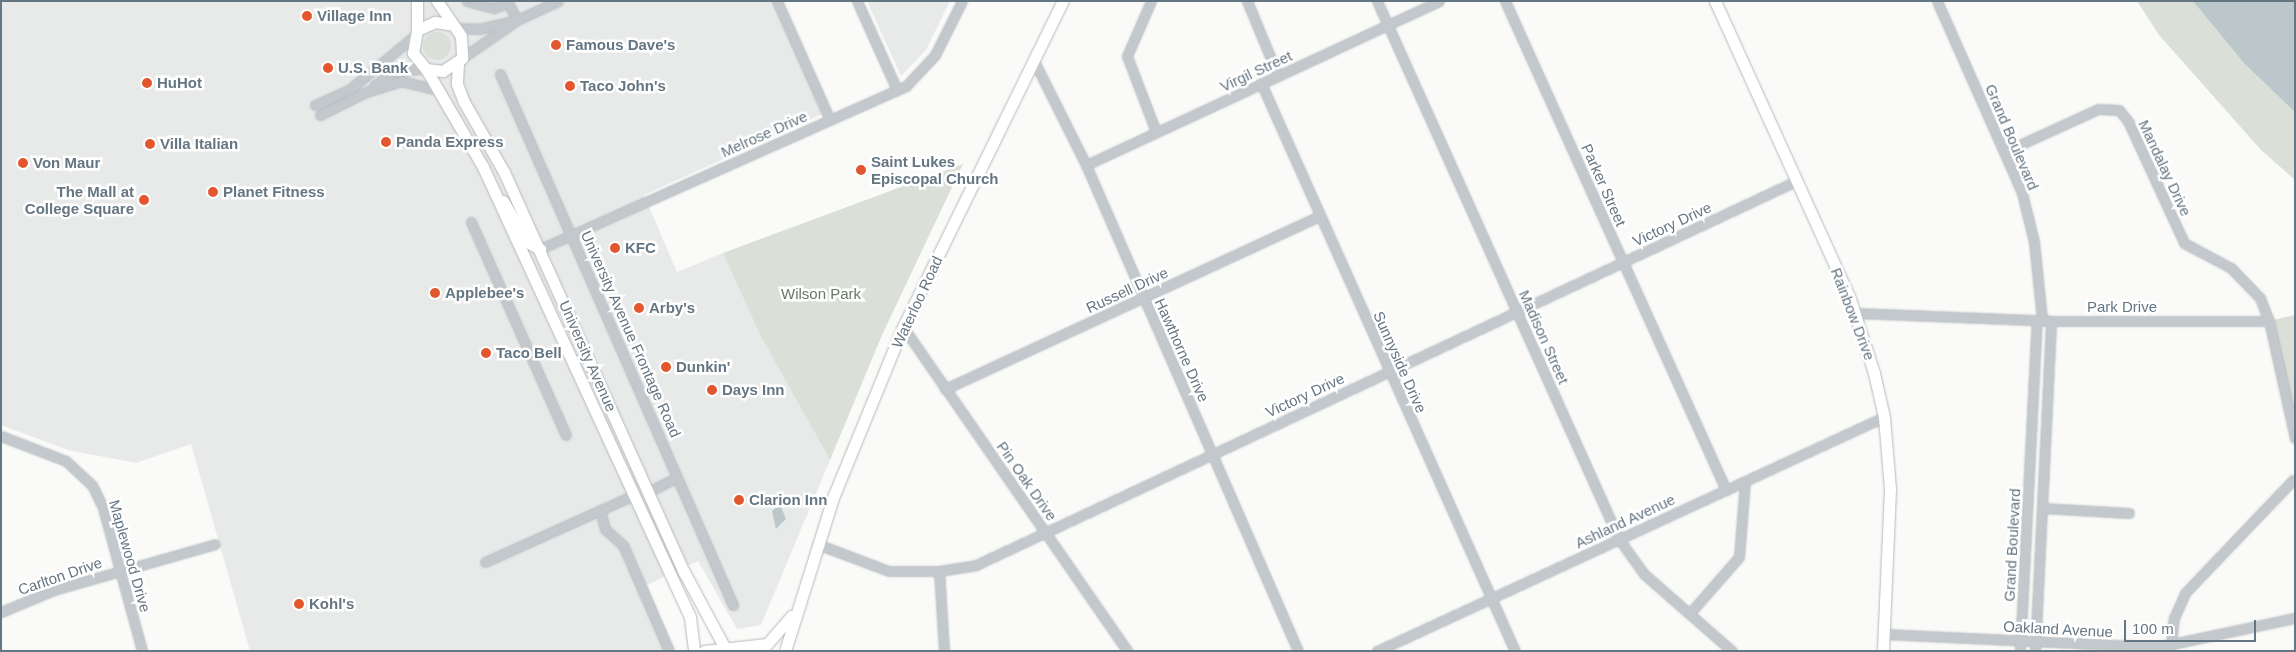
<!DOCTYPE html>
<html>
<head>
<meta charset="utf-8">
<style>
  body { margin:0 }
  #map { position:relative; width:2296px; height:652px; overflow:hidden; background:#fafaf8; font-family:Helvetica,sans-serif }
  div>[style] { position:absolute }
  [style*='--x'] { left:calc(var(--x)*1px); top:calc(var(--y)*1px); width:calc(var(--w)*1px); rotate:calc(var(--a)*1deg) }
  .built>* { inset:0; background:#e8e9e9 }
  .green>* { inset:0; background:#dadfd7 }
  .round { border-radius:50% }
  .water>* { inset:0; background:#bbc7cb }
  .roads { filter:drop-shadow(0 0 1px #b5babe) drop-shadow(0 0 1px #b5babe) }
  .minor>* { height:9px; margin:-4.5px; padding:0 4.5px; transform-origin:4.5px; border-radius:4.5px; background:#c3c8cc }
  .major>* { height:11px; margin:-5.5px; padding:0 5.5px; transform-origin:5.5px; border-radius:5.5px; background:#fff }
  .dots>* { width:14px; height:14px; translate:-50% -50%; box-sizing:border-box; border:2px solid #fff; border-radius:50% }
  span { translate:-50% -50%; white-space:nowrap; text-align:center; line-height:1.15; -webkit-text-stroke:5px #fff; paint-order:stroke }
  .poi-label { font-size:15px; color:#657683; font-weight:700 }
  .left { translate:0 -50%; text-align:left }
  .right { translate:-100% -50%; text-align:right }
  .street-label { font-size:15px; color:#657683 }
  .park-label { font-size:15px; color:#687a64 }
  .frame { position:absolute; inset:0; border:2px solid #657683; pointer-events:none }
  .scale { position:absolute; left:2124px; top:620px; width:132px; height:22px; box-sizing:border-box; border:2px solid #657683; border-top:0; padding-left:6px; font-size:15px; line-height:18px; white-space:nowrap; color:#657683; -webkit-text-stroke:4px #fff; paint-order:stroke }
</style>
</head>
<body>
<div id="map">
  <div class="built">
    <div style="clip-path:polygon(1px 1px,777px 1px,827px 112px,644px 195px,677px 272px,723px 253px,760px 335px,830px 460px,761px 625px,737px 629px,698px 561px,647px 585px,673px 651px,250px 651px,191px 444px,136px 463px,68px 450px,1px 425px)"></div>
    <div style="clip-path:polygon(867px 1px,950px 1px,926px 50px,901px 76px)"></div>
  </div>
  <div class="green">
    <div style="clip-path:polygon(2137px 1px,2194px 1px,2295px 99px,2295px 180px,2261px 150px,2159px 35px)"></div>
    <div class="round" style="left:423px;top:32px;width:28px;height:28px"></div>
    <div style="clip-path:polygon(963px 164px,882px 335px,830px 460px,760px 335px,723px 253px)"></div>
    <div style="clip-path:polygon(2295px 315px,2295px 448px,2269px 321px)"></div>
  </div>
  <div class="water">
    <div style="clip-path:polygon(2193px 1px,2295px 1px,2295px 112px,2245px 64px)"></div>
    <div style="clip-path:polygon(780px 504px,786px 519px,776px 529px,772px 511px)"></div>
  </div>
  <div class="roads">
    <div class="minor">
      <div style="--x:467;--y:1;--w:28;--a:15"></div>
      <div style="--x:494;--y:8;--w:15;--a:-20"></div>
      <div style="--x:508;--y:3;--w:19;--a:62"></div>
      <div style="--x:777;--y:1;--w:130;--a:66"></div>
      <div style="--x:857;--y:1;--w:98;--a:65.8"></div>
      <div style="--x:1151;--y:1;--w:60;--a:113.6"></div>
      <div style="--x:1127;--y:56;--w:81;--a:69.1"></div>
      <div style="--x:1247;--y:1;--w:81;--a:67.5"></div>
      <div style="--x:1377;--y:1;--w:590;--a:65.78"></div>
      <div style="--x:1619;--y:539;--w:43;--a:54.5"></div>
      <div style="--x:1644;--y:574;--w:117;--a:41.2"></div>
      <div style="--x:1505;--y:1;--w:537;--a:65.68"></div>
      <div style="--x:1937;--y:1;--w:210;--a:66.1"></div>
      <div style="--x:2022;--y:193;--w:50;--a:76.2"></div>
      <div style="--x:2034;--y:242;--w:78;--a:84.1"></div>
      <div style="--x:456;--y:28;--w:23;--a:2"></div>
      <div style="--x:479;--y:29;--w:39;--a:-13"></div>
      <div style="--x:517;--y:20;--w:45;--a:-24.9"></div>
      <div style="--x:462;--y:58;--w:67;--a:-34.6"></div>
      <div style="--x:1035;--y:63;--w:114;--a:63.4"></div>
      <div style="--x:1086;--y:165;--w:530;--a:66.43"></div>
      <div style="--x:500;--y:74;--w:580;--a:66.31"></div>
      <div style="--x:1261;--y:83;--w:622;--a:65.91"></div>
      <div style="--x:374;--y:86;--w:24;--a:-36"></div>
      <div style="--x:393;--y:72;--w:31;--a:-7"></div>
      <div style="--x:315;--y:105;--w:37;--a:-24"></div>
      <div style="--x:349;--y:90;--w:83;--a:-39.6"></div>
      <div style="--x:320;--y:115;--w:51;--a:-26.6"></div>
      <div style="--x:366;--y:92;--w:37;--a:-17"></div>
      <div style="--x:401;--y:81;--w:37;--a:14"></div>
      <div style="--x:2006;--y:151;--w:101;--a:-24.5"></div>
      <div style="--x:2098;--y:109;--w:21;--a:3"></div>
      <div style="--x:2119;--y:110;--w:14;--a:51"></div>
      <div style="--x:2128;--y:121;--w:134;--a:65.3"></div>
      <div style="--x:2184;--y:243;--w:53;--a:28"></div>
      <div style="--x:2231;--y:268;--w:42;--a:46"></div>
      <div style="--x:2260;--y:298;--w:25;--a:69"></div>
      <div style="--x:1086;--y:165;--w:389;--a:-24.9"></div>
      <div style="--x:471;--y:222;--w:233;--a:66"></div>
      <div style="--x:540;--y:249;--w:401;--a:-24"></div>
      <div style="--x:906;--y:86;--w:42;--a:-46.9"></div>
      <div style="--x:935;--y:55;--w:60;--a:-63.4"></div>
      <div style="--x:1856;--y:313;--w:195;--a:2.3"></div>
      <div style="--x:2051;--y:321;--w:218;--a:0"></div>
      <div style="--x:2269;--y:321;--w:120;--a:77.5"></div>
      <div style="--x:903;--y:327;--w:394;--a:55.3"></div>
      <div style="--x:945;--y:389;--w:413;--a:-24.8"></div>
      <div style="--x:1;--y:436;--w:70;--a:21"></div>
      <div style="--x:66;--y:461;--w:35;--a:43"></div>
      <div style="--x:92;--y:485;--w:25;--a:64"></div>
      <div style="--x:103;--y:508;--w:148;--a:74.7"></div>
      <div style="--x:648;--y:492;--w:31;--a:-27"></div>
      <div style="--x:2042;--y:508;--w:87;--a:3.3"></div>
      <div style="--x:600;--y:510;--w:20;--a:75"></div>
      <div style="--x:605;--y:529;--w:24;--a:42"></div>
      <div style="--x:623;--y:545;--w:116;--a:66.5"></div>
      <div style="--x:817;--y:544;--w:77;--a:20.6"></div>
      <div style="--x:889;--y:571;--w:50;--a:0"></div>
      <div style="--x:939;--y:571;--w:37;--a:-9"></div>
      <div style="--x:976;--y:565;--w:905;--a:-25.09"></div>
      <div style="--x:485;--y:562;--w:161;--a:-24.2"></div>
      <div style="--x:939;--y:571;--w:80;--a:86.4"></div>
      <div style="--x:1;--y:612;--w:57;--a:-22.5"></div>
      <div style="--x:54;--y:590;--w:167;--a:-15.9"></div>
      <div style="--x:1690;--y:613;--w:74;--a:-48.8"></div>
      <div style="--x:1739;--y:557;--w:76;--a:-85.5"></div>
      <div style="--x:1884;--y:634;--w:274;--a:2.7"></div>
      <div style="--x:2158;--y:647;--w:140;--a:-12"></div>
      <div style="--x:2171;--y:645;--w:27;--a:-84"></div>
      <div style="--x:2174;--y:618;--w:27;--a:-66"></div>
      <div style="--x:2185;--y:593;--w:156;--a:-46.3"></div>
      <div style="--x:1377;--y:651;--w:558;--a:-24.78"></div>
      <div style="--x:2020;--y:651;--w:331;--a:-87.1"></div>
      <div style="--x:2035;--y:651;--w:330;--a:-87.2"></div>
    </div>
    <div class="major">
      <div style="--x:417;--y:1;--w:29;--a:90"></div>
      <div style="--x:437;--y:1;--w:42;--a:55.6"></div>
      <div style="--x:461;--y:36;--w:22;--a:87"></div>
      <div style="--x:462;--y:58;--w:23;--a:146"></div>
      <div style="--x:443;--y:71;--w:17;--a:-173"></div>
      <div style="--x:426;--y:69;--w:21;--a:-129"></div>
      <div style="--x:413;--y:53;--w:23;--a:-80"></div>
      <div style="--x:417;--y:30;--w:20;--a:-24"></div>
      <div style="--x:435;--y:22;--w:18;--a:9"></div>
      <div style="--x:1715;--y:1;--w:324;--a:65.6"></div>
      <div style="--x:1849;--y:296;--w:81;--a:72"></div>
      <div style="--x:1874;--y:373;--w:45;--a:77.2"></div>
      <div style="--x:1884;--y:417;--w:72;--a:85.2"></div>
      <div style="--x:1890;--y:489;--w:162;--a:92.5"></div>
      <div style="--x:458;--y:63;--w:21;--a:93"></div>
      <div style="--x:457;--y:84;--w:19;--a:69"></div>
      <div style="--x:464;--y:102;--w:81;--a:60.3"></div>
      <div style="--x:504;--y:172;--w:439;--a:65.8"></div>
      <div style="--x:684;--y:572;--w:86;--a:61.7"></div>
      <div style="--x:426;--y:69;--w:113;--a:59.8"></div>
      <div style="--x:483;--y:167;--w:495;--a:65.3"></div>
      <div style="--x:690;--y:617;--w:34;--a:83"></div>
      <div style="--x:503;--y:201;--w:48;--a:59.7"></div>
      <div style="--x:527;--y:242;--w:15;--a:28"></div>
      <div style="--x:704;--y:651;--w:63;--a:-6.3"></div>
      <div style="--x:767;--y:644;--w:37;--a:-49"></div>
      <div style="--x:785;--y:651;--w:164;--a:-72.6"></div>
      <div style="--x:834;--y:495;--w:182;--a:-67.7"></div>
      <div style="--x:903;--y:327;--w:363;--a:-63.9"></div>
    </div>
  </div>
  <div class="dots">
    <div style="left:307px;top:16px;background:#e4572e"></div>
    <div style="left:556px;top:45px;background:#e4572e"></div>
    <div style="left:328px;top:68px;background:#e4572e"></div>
    <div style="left:147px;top:83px;background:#e4572e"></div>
    <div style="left:570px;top:86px;background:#e4572e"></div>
    <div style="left:386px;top:142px;background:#e4572e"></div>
    <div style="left:150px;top:144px;background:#e4572e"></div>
    <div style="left:23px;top:163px;background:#e4572e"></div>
    <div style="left:861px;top:170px;background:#e4572e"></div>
    <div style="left:213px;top:192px;background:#e4572e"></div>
    <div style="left:144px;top:200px;background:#e4572e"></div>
    <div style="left:615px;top:248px;background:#e4572e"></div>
    <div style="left:435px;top:293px;background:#e4572e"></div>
    <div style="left:639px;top:308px;background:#e4572e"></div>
    <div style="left:486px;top:353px;background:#e4572e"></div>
    <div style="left:666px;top:367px;background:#e4572e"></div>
    <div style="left:712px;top:390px;background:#e4572e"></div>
    <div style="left:739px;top:500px;background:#e4572e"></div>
    <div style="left:299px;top:604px;background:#e4572e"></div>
  </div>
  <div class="poi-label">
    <span class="left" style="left:317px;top:16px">Village Inn</span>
    <span class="left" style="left:566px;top:45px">Famous Dave's</span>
    <span class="left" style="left:338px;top:68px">U.S. Bank</span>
    <span class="left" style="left:157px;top:83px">HuHot</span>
    <span class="left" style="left:580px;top:86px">Taco John's</span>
    <span class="left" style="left:396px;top:142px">Panda Express</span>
    <span class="left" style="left:160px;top:144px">Villa Italian</span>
    <span class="left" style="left:871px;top:170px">Saint Lukes<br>Episcopal Church</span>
    <span class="left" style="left:33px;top:163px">Von Maur</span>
    <span class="right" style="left:134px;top:200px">The Mall at<br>College Square</span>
    <span class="left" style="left:223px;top:192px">Planet Fitness</span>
    <span class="left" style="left:625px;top:248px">KFC</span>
    <span class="left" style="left:445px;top:293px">Applebee's</span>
    <span class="left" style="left:649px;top:308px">Arby's</span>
    <span class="left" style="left:496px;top:353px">Taco Bell</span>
    <span class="left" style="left:676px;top:367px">Dunkin'</span>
    <span class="left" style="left:722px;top:390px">Days Inn</span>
    <span class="left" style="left:749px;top:500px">Clarion Inn</span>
    <span class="left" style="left:309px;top:604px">Kohl's</span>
  </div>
  <div class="street-label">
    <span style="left:1256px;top:71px;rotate:-25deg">Virgil Street</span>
    <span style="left:764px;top:134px;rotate:-24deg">Melrose Drive</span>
    <span style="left:2012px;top:137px;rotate:67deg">Grand Boulevard</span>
    <span style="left:2165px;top:168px;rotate:65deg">Mandalay Drive</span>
    <span style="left:1604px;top:185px;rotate:66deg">Parker Street</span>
    <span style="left:1672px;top:224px;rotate:-25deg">Victory Drive</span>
    <span style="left:1127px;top:290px;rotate:-25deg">Russell Drive</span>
    <span style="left:917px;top:302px;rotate:-65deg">Waterloo Road</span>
    <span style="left:2122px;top:307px">Park Drive</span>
    <span style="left:1853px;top:314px;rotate:69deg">Rainbow Drive</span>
    <span style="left:631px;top:334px;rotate:66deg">University Avenue Frontage Road</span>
    <span style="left:1544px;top:337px;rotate:66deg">Madison Street</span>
    <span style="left:1182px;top:350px;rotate:66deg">Hawthorne Drive</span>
    <span style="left:588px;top:356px;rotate:66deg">University Avenue</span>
    <span style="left:1400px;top:362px;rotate:66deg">Sunnyside Drive</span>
    <span style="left:1305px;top:395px;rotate:-25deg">Victory Drive</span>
    <span style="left:1027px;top:481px;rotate:55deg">Pin Oak Drive</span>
    <span style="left:1625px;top:521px;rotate:-25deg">Ashland Avenue</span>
    <span style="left:2012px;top:545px;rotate:-87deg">Grand Boulevard</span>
    <span style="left:130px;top:556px;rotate:74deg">Maplewood Drive</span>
    <span style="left:60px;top:576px;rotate:-19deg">Carlton Drive</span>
    <span style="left:2058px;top:629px;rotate:3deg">Oakland Avenue</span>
  </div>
  <div class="park-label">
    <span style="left:821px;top:294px">Wilson Park</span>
  </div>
  <div class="frame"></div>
  <div class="scale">100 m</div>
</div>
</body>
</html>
